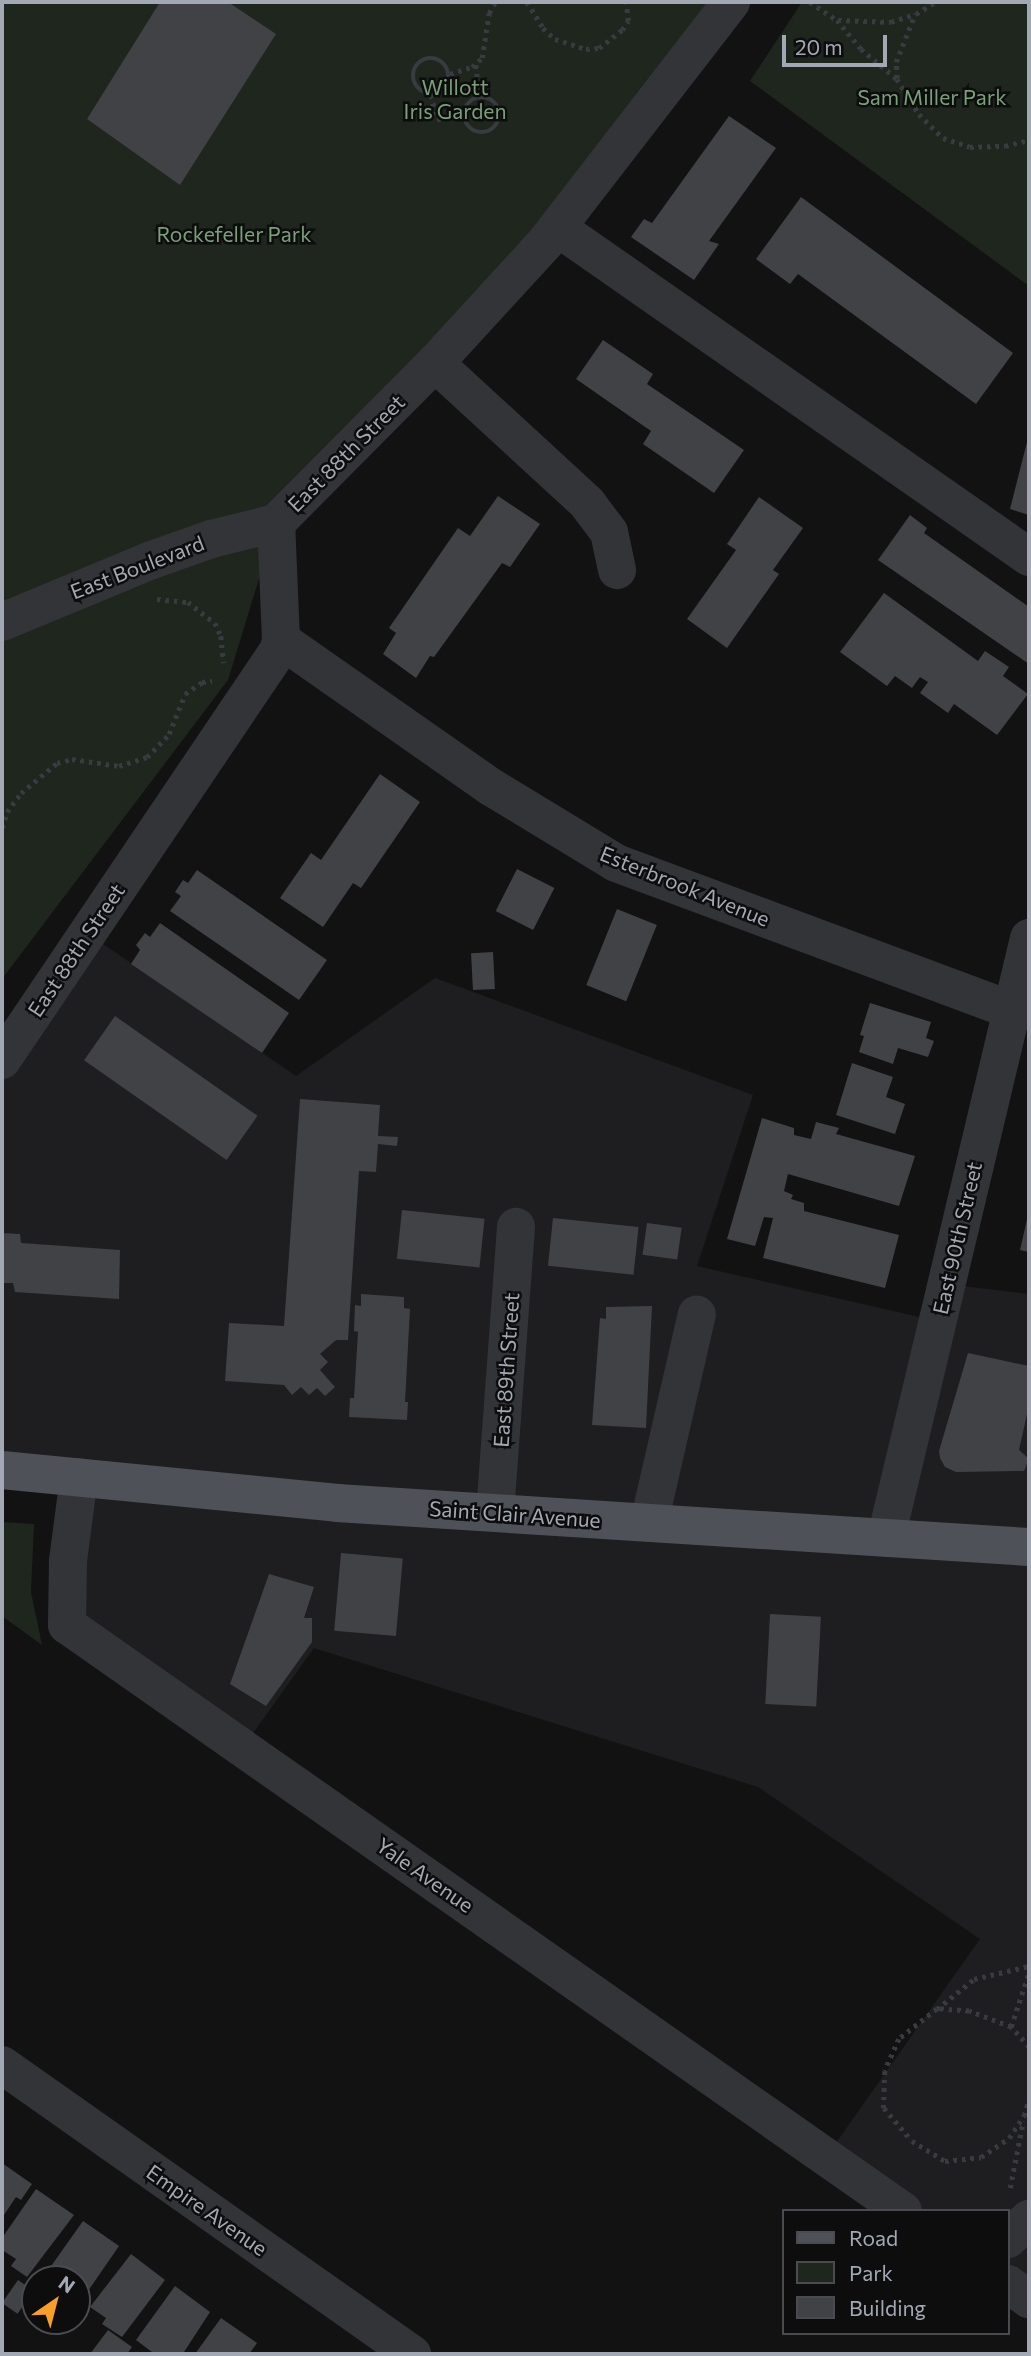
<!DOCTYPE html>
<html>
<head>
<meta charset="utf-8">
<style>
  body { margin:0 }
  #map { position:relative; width:1031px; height:2356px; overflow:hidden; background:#121213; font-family:Commissioner,sans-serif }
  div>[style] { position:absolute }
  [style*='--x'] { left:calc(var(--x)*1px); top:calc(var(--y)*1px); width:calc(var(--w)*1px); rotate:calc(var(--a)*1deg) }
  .built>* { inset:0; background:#1e1e20 }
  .green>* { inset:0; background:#1e261e }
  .building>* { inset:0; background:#414246; transform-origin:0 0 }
  .path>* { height:4.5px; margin-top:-2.25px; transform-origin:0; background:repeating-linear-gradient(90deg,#383b3f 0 3.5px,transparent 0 8.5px) }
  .path>.ring { margin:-2.25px; padding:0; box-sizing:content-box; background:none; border:4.5px solid #383b3f; border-radius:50% }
  .minor>* { height:38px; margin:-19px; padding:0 19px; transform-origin:19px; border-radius:19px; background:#333438 }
  .major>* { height:38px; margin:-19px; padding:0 19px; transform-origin:19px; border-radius:19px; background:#4e5157 }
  span { translate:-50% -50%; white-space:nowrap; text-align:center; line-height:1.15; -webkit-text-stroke:5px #0d0d0e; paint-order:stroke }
  .park-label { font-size:21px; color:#7aa079 }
  .street-label { font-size:21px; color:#a3a9b4 }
  .frame { position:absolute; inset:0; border:4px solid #a3a9b4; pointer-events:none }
  .legend { position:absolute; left:782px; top:2209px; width:228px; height:126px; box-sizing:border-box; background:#0d0d0e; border:2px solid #494b50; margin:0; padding:9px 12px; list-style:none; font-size:21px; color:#a3a9b4 }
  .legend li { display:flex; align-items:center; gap:14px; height:35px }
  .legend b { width:35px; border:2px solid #494b50 }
  .north { position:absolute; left:21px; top:2265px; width:70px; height:70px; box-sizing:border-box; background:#0d0d0e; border:2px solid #494b50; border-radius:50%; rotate:35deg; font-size:19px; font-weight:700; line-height:28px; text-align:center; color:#a3a9b4 }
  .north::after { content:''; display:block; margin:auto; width:24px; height:32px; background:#f79f26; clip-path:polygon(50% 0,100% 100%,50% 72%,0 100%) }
  .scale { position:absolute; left:782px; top:35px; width:105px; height:32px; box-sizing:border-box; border:4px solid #a3a9b4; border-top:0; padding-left:9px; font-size:21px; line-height:24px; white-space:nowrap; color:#a3a9b4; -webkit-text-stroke:5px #0d0d0e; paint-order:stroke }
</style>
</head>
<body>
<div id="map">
  <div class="built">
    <div style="clip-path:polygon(87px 933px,296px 1076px,435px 978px,753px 1095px,697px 1266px,937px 1321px,946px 1284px,1029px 1294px,1029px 2299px,1008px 2284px,1008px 2211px,903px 2211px,826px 2157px,980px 1939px,758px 1787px,314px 1648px,243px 1747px,83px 1635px,79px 1477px,2px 1470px,2px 1060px)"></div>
  </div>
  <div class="green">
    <div style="clip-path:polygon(2px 2px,716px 2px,545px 243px,276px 523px,228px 680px,2px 979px)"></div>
    <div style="clip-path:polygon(802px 2px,1029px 2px,1029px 286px,750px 81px)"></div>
    <div style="clip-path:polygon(2px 1522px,34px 1524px,31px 1592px,42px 1645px,2px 1616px)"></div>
  </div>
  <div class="building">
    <div style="clip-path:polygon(160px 2px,228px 2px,276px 34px,180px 185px,87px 119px)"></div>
    <div style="clip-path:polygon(729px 116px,776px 148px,709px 241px,719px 244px,694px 280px,631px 237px,644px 219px,652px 223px)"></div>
    <div style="clip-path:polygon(801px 197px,1013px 353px,976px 404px,798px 274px,790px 284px,756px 259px)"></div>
    <div style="clip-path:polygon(603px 340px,653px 374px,647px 384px,744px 450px,714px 493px,643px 444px,651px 431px,576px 379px)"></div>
    <div style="clip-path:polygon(1028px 438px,1029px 438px,1029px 515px,1010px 509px)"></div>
    <div style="clip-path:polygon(498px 496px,540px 524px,510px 567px,502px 563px,434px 657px,430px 656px,416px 678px,383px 654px,396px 633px,389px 628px,458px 528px,470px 536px)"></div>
    <div style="clip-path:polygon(759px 497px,803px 528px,773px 570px,779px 574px,727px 648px,687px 619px,736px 550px,727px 544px)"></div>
    <div style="clip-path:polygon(910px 515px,927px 528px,924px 533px,1029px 607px,1029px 664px,878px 560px)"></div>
    <div style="clip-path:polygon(884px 593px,978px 661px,985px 651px,1009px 667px,1003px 676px,1028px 694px,997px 735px,954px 704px,948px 713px,920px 693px,928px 682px,920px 677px,912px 688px,895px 676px,887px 686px,840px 652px)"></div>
    <div style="clip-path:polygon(380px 774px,420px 802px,361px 888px,353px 883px,323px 927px,280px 898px,311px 853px,321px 860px)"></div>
    <div style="left:517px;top:869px;width:42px;height:47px;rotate:27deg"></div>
    <div style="clip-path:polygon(197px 870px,327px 960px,299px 1000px,170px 911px,181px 896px,175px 892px,183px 880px,188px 883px)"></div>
    <div style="left:617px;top:909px;width:43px;height:82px;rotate:22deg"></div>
    <div style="clip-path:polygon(160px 923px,289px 1013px,262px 1053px,131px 964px,140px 950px,136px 945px,145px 933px,150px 937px)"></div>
    <div style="left:493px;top:952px;width:37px;height:22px;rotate:87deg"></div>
    <div style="clip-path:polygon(870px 1003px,931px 1022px,926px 1038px,934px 1041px,928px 1057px,898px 1048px,893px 1064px,859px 1052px,864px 1036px,860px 1035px)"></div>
    <div style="left:115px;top:1016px;width:174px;height:54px;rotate:35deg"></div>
    <div style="clip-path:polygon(852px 1063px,893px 1077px,886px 1097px,905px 1104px,895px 1134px,836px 1115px)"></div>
    <div style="clip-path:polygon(300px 1099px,380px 1105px,378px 1136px,398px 1137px,397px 1146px,378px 1144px,376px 1172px,359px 1171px,348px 1340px,336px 1340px,320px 1354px,328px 1362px,320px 1370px,335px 1387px,325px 1396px,317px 1388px,309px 1395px,301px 1387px,292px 1395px,284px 1385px,225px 1381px,229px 1323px,284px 1326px)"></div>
    <div style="clip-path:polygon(762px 1118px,794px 1128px,794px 1135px,811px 1139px,816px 1122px,839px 1128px,836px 1134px,915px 1156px,899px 1206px,788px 1174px,784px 1191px,793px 1195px,791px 1199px,804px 1203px,804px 1211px,899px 1235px,885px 1288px,763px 1258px,773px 1218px,764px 1217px,755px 1246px,727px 1239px)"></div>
    <div style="left:402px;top:1210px;width:83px;height:49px;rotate:6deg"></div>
    <div style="clip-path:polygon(1028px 1215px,1029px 1215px,1029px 1252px,1020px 1250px)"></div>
    <div style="left:553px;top:1218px;width:86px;height:48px;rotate:6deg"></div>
    <div style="left:647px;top:1223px;width:35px;height:32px;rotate:8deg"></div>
    <div style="clip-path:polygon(2px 1233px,20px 1234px,21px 1243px,120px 1250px,119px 1299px,15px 1292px,13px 1283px,2px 1283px)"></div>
    <div style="clip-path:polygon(361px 1294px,404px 1297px,404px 1308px,410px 1309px,405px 1402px,408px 1402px,407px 1420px,349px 1417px,350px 1398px,354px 1398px,358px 1332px,354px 1331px,355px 1305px,361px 1306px)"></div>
    <div style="clip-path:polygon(652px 1306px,646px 1428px,592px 1425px,600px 1318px,606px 1319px,606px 1307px)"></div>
    <div style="clip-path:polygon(968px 1353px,1029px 1366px,1029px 1405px,1019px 1450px,1029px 1459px,1024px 1471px,956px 1472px,945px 1467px,940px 1458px,939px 1451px)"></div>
    <div style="left:341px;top:1553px;width:62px;height:78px;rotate:5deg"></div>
    <div style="clip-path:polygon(269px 1574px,314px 1587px,304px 1618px,312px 1618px,312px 1642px,266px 1706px,230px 1684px)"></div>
    <div style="left:770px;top:1614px;width:51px;height:90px;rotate:3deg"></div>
    <div style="clip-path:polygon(2px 2163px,32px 2184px,21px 2200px,16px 2197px,2px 2218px)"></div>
    <div style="clip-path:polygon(36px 2189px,74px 2215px,27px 2277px,11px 2266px,16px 2259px,2px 2250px,2px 2238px)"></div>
    <div style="clip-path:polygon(83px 2221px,119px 2246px,77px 2307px,77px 2279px,44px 2276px)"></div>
    <div style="clip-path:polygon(131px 2254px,165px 2280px,122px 2337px,102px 2324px,106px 2318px,90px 2307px)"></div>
    <div style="left:18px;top:2280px;width:19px;height:28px;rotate:35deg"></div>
    <div style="clip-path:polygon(175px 2286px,210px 2312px,184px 2352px,150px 2354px,152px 2352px,136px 2340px)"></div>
    <div style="clip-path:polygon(221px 2318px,257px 2343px,249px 2354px,195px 2354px)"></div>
    <div style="clip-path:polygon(108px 2330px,132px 2347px,127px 2354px,90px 2354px)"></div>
  </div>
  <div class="path">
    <div style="--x:527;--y:2;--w:31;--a:58"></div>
    <div style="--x:543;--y:28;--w:16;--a:43"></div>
    <div style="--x:555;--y:39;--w:33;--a:18"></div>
    <div style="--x:586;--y:49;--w:13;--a:-4"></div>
    <div style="--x:599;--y:48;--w:29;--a:-38"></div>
    <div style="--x:622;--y:30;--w:11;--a:-56"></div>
    <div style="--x:628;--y:21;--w:19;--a:-96"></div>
    <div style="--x:810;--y:2;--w:32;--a:34"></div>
    <div style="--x:837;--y:20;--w:38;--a:50"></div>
    <div style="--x:861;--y:49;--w:47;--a:39.8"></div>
    <div style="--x:897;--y:79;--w:41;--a:57.8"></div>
    <div style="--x:919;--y:114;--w:34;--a:45"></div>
    <div style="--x:943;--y:138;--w:28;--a:18"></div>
    <div style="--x:970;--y:147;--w:35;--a:-2"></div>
    <div style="--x:1005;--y:146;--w:25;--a:-14"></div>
    <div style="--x:838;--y:20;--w:53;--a:2.2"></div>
    <div style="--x:891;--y:22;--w:26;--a:-18"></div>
    <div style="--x:916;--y:14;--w:22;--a:-32"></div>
    <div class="ring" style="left:413px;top:58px;width:31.5px;height:31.5px"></div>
    <div style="--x:476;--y:65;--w:31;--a:83"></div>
    <div style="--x:450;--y:74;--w:23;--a:-18"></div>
    <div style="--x:472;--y:67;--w:13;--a:-42"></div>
    <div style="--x:482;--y:58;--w:46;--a:-81.2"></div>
    <div style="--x:489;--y:13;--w:13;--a:-61"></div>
    <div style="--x:897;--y:78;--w:16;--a:-94"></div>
    <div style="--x:896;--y:62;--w:52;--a:-68.4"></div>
    <div style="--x:431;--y:95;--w:25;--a:76"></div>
    <div style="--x:437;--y:119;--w:27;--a:-4"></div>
    <div class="ring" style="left:464px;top:97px;width:31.5px;height:31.5px"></div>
    <div style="--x:157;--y:599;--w:31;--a:6"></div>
    <div style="--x:188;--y:602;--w:34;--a:38"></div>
    <div style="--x:215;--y:623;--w:14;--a:65"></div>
    <div style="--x:221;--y:636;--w:27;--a:84"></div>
    <div style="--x:2;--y:828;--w:17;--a:-73"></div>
    <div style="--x:7;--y:812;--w:24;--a:-54"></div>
    <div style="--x:21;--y:793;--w:47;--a:-39.8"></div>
    <div style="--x:57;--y:763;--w:16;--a:-15"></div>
    <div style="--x:72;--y:759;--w:48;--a:8.5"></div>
    <div style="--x:119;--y:766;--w:29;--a:-18"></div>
    <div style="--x:147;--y:757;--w:32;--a:-46"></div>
    <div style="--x:169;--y:734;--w:43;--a:-68.2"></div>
    <div style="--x:185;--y:694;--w:21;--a:-35"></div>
    <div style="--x:202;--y:682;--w:10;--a:-6"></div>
    <div style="--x:937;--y:2009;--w:48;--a:-39"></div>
    <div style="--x:974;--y:1979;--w:57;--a:-13.3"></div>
    <div style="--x:1011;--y:2027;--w:58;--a:-71.9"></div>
    <div style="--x:1029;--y:2047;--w:27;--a:-132"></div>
    <div style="--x:1011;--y:2027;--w:45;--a:-159.1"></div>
    <div style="--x:969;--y:2011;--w:32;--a:-176"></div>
    <div style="--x:937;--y:2009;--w:48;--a:141.7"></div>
    <div style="--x:899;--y:2039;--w:35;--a:114"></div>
    <div style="--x:885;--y:2071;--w:37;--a:92"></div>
    <div style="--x:884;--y:2108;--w:43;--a:49.7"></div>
    <div style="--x:912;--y:2141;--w:39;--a:31"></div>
    <div style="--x:945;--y:2161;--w:36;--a:-6"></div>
    <div style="--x:981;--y:2157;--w:34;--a:-34"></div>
    <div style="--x:1009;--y:2138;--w:27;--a:-56"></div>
    <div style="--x:1024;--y:2116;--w:19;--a:-74"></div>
    <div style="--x:1010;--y:2188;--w:68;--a:-79"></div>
  </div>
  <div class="minor">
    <div style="--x:558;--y:228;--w:575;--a:34.93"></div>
    <div style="--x:435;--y:363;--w:207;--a:42.6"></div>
    <div style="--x:587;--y:503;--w:36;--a:53"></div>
    <div style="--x:609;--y:532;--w:39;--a:78"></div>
    <div style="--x:2;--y:622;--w:159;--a:-22.5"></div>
    <div style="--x:149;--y:561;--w:66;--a:-19.5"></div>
    <div style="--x:211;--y:539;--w:67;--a:-13.8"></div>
    <div style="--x:281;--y:640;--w:256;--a:35"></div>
    <div style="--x:491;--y:787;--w:146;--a:31.3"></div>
    <div style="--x:616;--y:863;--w:421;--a:20.4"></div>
    <div style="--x:2;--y:1060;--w:496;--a:-56"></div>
    <div style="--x:279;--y:649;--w:9;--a:-77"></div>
    <div style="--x:281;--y:640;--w:117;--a:-92.4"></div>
    <div style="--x:276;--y:523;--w:226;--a:-45.2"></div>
    <div style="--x:435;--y:363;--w:163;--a:-47.5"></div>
    <div style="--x:545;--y:243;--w:304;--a:-52.3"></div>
    <div style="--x:79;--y:1477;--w:85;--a:97.5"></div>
    <div style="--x:68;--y:1561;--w:64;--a:90.9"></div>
    <div style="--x:67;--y:1625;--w:1021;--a:35.03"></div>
    <div style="--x:495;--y:1513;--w:287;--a:-85.8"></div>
    <div style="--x:649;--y:1523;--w:214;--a:-77.1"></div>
    <div style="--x:886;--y:1538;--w:617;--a:-76.59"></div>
    <div style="--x:2;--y:2065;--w:502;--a:35.18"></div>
    <div style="--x:1008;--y:2239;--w:29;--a:-44"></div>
    <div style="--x:1008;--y:2284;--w:26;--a:36"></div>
  </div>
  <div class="major">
    <div style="--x:2;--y:1470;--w:337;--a:5.6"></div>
    <div style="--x:337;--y:1503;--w:693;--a:3.64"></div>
  </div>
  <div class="park-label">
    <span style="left:455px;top:99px">Willott<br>Iris Garden</span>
    <span style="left:932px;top:97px">Sam Miller Park</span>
    <span style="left:234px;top:234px">Rockefeller Park</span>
  </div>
  <div class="street-label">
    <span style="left:346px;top:453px;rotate:-45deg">East 88th Street</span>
    <span style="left:137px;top:567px;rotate:-21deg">East Boulevard</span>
    <span style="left:685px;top:886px;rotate:22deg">Esterbrook Avenue</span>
    <span style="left:76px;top:950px;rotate:-56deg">East 88th Street</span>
    <span style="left:957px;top:1238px;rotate:-77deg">East 90th Street</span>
    <span style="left:506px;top:1370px;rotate:-86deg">East 89th Street</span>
    <span style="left:515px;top:1514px;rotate:4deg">Saint Clair Avenue</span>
    <span style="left:425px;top:1875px;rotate:35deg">Yale Avenue</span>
    <span style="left:207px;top:2210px;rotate:35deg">Empire Avenue</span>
  </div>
  <div class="frame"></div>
  <ul class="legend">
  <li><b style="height:9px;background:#4e5157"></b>Road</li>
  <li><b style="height:19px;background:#1e261e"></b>Park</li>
  <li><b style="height:19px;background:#414246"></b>Building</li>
  </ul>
  <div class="north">N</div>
  <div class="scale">20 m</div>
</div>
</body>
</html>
